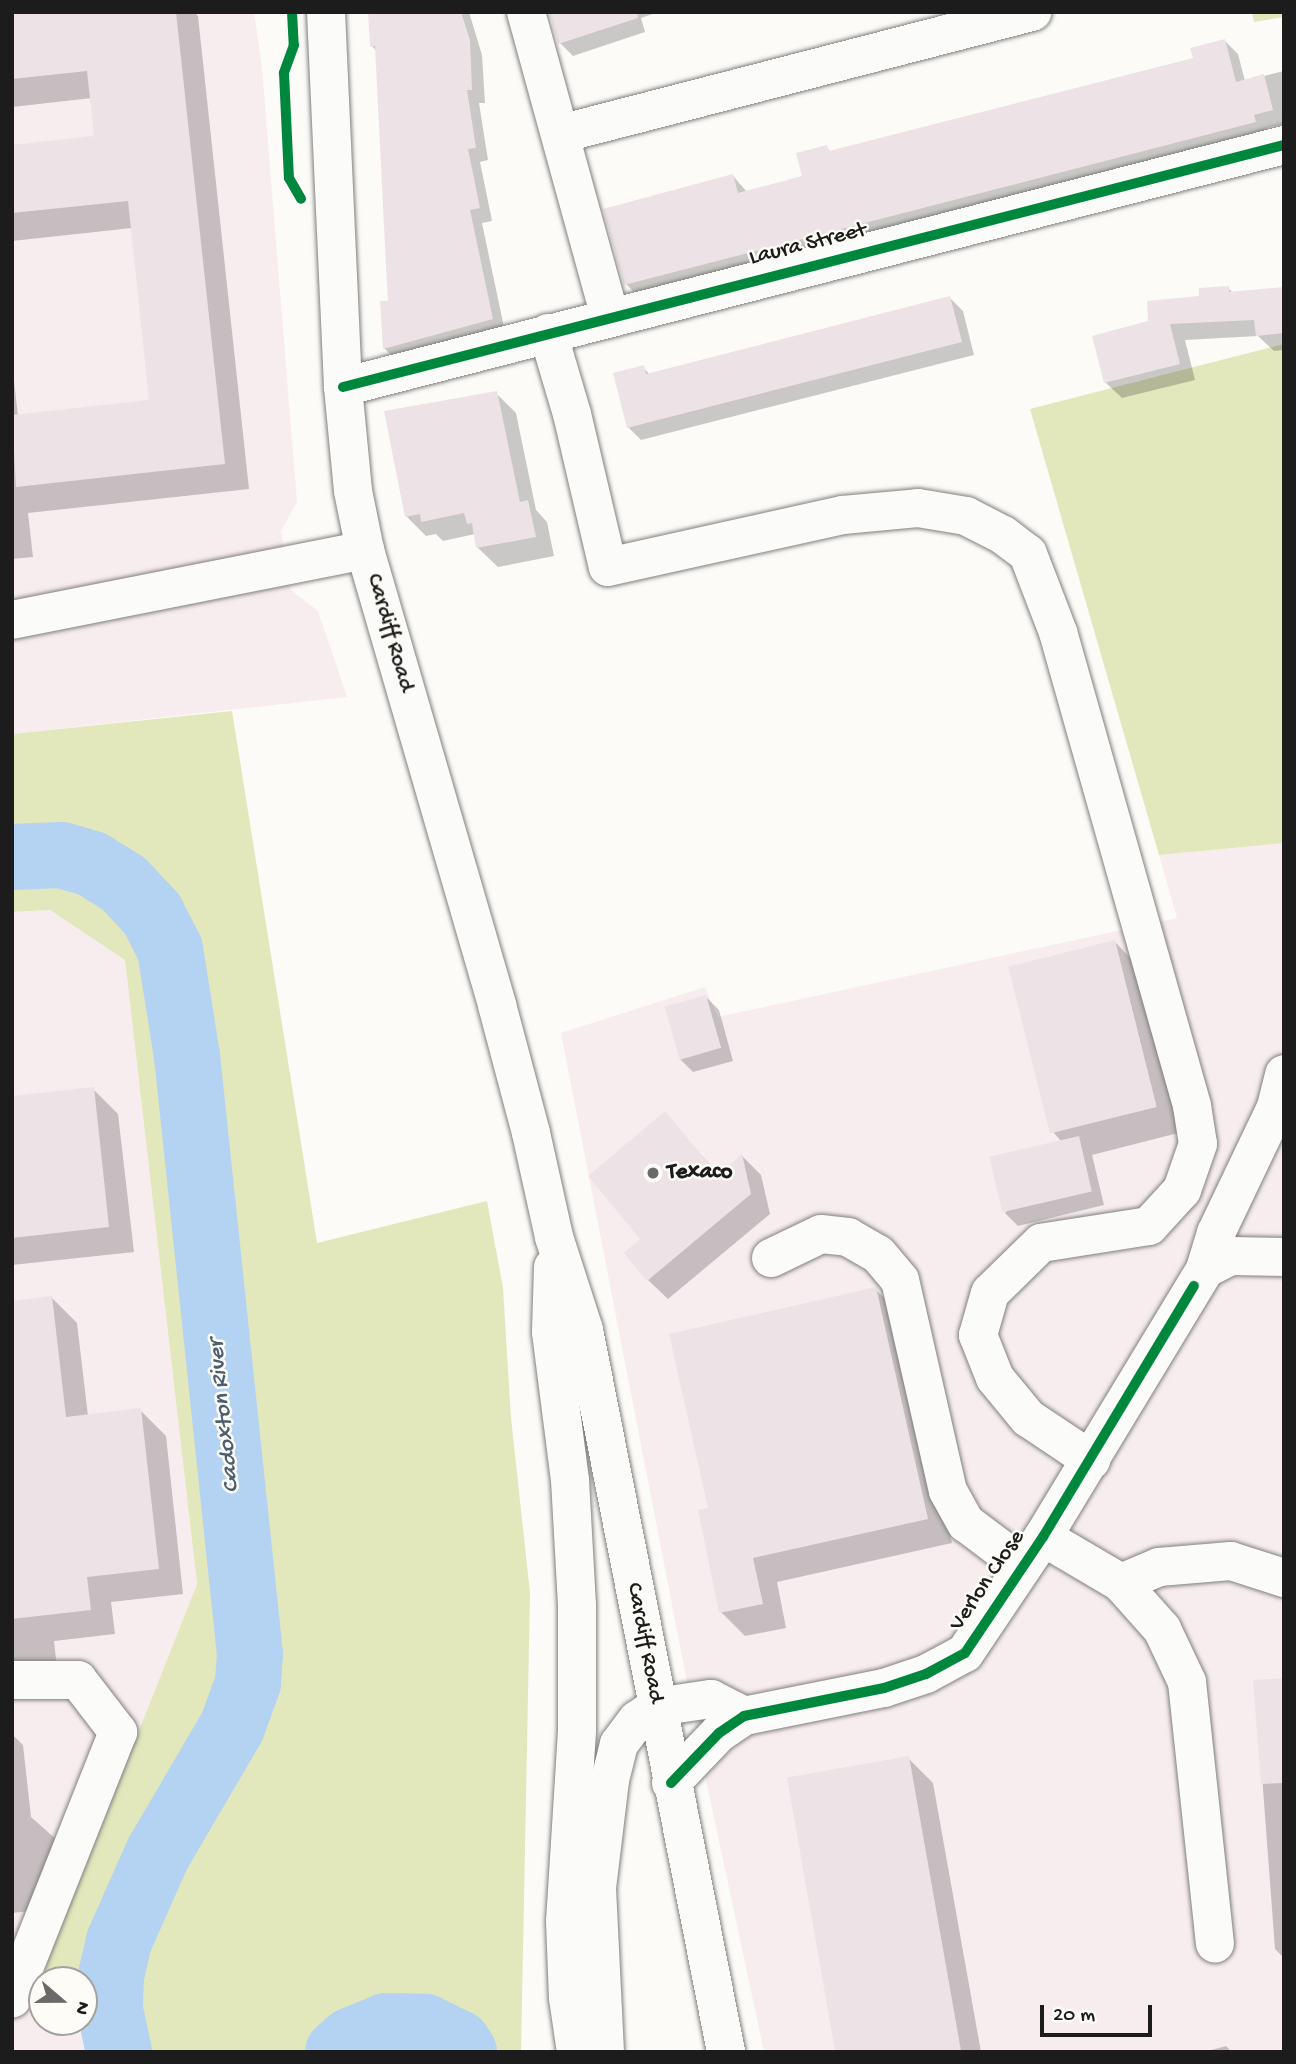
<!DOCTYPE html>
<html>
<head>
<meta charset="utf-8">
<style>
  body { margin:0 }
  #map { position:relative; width:1296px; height:2064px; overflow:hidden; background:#fcfbf8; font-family:"Gochi Hand",sans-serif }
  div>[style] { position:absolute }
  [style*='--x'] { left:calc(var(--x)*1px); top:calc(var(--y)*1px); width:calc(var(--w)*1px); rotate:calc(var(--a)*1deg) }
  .built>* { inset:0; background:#f7edef }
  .green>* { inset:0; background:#e2e7bc }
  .shadow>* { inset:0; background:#0003 }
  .river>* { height:66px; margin:-33px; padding:0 33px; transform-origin:33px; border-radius:33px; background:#b4d3f2 }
  .building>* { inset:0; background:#ede3e7; transform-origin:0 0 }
  .roads { filter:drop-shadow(0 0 2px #81807f) drop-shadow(0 0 2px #81807f) }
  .minor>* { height:38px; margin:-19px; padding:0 19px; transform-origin:19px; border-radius:19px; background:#fbfbf9 }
  .major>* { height:38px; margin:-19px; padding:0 19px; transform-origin:19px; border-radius:19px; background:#fbfbf9 }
  .cycleway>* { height:10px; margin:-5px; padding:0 5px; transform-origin:5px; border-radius:5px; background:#00873e }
  .dots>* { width:19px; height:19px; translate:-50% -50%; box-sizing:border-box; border:4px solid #fdfcf7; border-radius:50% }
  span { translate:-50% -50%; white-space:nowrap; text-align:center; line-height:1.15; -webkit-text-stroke:5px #fdfcf7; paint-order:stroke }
  .street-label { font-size:23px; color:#1c1c1c }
  .poi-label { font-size:23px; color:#1c1c1c; font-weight:700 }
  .left { translate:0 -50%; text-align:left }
  .water-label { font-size:24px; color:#4c5e70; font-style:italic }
  .frame { position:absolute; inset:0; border:14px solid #1c1c1c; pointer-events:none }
  .north { position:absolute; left:28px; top:1966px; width:70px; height:70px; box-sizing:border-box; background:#fdfcf7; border:2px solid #a3a29f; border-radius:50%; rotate:110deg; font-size:19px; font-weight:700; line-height:28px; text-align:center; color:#1c1c1c }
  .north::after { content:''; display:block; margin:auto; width:24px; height:32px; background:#6a6a69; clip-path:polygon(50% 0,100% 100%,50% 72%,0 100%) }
  .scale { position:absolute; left:1040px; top:2005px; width:112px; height:32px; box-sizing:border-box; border:4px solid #1c1c1c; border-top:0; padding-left:9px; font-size:21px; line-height:24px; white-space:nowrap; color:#1c1c1c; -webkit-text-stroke:5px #fdfcf7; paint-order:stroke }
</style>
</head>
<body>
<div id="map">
  <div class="built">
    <div style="clip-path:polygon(12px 12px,254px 12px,262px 68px,297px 502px,281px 531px,291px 590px,318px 611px,347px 697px,12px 734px)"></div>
    <div style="clip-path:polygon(1284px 843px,1284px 2052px,764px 2052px,707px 1785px,561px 1033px,705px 987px,718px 1017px,1177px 918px,1159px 855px)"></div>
    <div style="clip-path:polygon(50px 910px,125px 960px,197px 1584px,35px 1993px,42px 1996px,42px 2022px,84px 2022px,84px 2008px,89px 2010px,92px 2052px,12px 2052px,12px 912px)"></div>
  </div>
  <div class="green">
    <div style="clip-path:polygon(1252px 12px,1284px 12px,1284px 17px,1254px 22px)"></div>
    <div style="clip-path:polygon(1284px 344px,1284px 843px,1159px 855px,1030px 409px)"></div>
    <div style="clip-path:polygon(232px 711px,317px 1243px,487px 1201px,503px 1288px,511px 1418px,530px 1593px,521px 2052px,92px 2052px,89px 2010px,84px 2008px,84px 1980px,42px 1980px,42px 1996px,35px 1993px,197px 1584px,125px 960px,50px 910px,12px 912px,12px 734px)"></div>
  </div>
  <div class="shadow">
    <div style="clip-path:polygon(12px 12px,194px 12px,198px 16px,249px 489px,28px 513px,33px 557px,12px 559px,12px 363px,18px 416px,151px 401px,132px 228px,12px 241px,12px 146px,96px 137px,92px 98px,12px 107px)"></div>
    <div style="clip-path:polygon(374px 12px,469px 12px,482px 55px,485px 103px,479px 103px,488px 160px,480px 162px,492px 221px,482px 223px,505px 332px,397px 361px,384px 348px,389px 303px,377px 52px,372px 46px)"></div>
    <div style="clip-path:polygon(549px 12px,658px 12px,641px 18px,645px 32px,573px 56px,560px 43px)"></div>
    <div style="clip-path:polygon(1225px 41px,1238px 54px,1245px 81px,1284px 71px,1284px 124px,1266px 128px,1268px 135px,639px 297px,626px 284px,733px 176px,747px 192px,804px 178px,826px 147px,831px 152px,1195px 59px)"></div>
    <div style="clip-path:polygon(1228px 288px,1234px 294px,1284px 288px,1284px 350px,1274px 351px,1258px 336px,1185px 340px,1195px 380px,1122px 398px,1105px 382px,1150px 323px,1201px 297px)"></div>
    <div style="clip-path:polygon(950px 298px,963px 311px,974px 355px,641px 440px,628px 427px,643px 367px,650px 375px)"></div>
    <div style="clip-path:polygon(496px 393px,516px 413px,536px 510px,547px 522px,554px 556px,498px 567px,478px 548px,475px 534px,443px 541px,436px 534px,426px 536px,406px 516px)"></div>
    <div style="clip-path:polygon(1115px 942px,1140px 968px,1182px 1132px,1092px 1155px,1104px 1205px,1018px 1226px,1005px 1213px,1062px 1142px,1054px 1133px)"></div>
    <div style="clip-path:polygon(706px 997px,719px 1010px,733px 1061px,693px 1072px,680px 1059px)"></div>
    <div style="clip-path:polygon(93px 1089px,118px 1114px,134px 1252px,12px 1265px,12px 1098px)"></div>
    <div style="clip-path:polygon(665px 1114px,720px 1176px,742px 1156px,761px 1175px,770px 1214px,668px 1299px,648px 1280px,643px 1239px)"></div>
    <div style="clip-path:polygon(875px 1289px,900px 1313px,952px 1543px,777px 1582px,786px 1628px,745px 1636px,721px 1612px,710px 1509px)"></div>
    <div style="clip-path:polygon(52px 1298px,77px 1323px,88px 1416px,140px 1410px,166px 1436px,183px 1594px,111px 1602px,115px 1634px,54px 1641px,58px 1677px,12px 1682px,12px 1302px)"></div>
    <div style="clip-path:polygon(1284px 1680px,1284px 1958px,1275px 1949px,1255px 1682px)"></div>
    <div style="clip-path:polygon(12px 1734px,23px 1745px,31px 1817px,58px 1841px,59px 1908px,12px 1913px)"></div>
    <div style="clip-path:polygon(908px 1758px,933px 1783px,981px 2052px,837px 2052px)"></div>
    <div style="clip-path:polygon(1226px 2046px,1232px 2052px,1204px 2052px)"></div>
  </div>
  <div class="river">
    <div style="--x:12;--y:857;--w:49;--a:-2.3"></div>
    <div style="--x:61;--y:855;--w:32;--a:16"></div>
    <div style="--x:92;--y:864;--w:36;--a:32"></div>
    <div style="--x:123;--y:883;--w:42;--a:46.9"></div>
    <div style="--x:152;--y:914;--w:39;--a:63"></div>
    <div style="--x:170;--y:949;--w:108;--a:81"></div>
    <div style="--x:187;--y:1056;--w:601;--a:83.99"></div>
    <div style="--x:250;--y:1654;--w:29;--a:94"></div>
    <div style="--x:248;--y:1683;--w:47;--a:110"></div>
    <div style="--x:232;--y:1727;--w:146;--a:120.4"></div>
    <div style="--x:158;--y:1853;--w:96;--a:113.9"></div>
    <div style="--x:119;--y:1941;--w:36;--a:103"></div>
    <div style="--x:111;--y:1976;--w:34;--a:92"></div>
    <div style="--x:110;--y:2010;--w:43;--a:77.9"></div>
    <div style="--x:338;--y:2052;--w:18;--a:-41"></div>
    <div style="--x:352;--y:2040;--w:37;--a:-22"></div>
    <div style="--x:386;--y:2026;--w:39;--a:1"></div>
    <div style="--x:425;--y:2027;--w:37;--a:26"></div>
    <div style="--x:458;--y:2043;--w:11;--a:56"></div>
  </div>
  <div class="building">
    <div style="clip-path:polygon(12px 12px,176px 12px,225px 464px,16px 487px,12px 415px,149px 400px,128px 201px,12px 213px,12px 145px,94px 136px,87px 71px,12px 79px)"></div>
    <div style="clip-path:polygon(368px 12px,461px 12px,470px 40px,472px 90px,467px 90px,476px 148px,468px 149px,480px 208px,470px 210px,493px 319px,383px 349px,380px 301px,388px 301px,386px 266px,375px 46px,370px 47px)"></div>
    <div style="clip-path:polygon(549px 12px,637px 12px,638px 18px,558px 44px)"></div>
    <div style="clip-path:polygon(1225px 39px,1236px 82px,1264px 74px,1273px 110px,1254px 115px,1256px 122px,624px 285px,603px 209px,733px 174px,738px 193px,802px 176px,796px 153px,827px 145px,829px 151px,1193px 58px,1190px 48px)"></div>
    <div style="clip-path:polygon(1229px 286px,1229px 292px,1284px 287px,1284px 333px,1256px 336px,1254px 320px,1170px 324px,1180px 364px,1104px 383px,1092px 336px,1148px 321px,1147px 301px,1199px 296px,1199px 288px)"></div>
    <div style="clip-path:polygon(950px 296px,962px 342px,627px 428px,613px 373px,644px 365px,646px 374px)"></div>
    <div style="clip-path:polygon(497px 391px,520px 502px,528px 500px,536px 537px,476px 548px,472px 523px,467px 524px,464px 513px,421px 522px,420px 514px,405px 517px,384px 411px)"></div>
    <div style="left:1115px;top:940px;width:172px;height:110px;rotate:76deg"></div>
    <div style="left:706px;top:995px;width:55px;height:43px;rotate:74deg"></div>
    <div style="clip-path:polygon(94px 1087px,109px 1227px,12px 1238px,12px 1096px)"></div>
    <div style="clip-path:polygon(665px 1111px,718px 1175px,742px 1154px,751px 1194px,647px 1281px,624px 1253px,640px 1239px,588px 1176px)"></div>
    <div style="left:1079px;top:1136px;width:57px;height:92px;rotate:77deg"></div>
    <div style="clip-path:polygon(876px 1287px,928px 1519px,753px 1558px,763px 1604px,719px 1613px,698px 1510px,708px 1508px,669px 1334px)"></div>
    <div style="clip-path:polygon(52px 1296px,66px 1417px,141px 1408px,159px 1569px,87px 1577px,91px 1610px,12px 1619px,12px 1301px)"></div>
    <div style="clip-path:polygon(1284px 1678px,1284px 1783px,1261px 1784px,1253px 1680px)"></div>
    <div style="left:909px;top:1756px;width:301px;height:124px;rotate:80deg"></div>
  </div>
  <div class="roads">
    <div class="minor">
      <div style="--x:526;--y:12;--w:316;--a:74.6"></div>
      <div style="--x:560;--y:134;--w:488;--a:-14.5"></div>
      <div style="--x:548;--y:333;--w:84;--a:73.5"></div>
      <div style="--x:572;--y:414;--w:157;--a:76.8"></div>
      <div style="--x:608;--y:567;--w:241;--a:-12.5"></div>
      <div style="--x:843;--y:515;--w:75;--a:-5.3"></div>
      <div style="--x:918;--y:508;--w:49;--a:9.5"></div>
      <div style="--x:966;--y:516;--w:42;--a:27.2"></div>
      <div style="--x:1003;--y:535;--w:31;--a:37"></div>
      <div style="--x:1028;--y:554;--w:84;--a:69"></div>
      <div style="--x:1058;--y:632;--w:493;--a:74.2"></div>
      <div style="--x:1192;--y:1106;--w:38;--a:81"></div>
      <div style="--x:1198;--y:1144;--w:49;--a:109.2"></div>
      <div style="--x:1182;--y:1190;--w:49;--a:132.5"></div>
      <div style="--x:1149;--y:1226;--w:109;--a:171.1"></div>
      <div style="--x:1041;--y:1243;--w:71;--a:135.6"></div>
      <div style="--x:990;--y:1293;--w:44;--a:105.9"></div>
      <div style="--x:978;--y:1335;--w:46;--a:68.4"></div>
      <div style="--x:995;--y:1378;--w:52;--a:50.5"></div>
      <div style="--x:1028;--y:1418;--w:76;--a:33.7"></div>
      <div style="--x:343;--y:387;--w:972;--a:-14.42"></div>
      <div style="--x:12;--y:620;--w:360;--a:-11.2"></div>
      <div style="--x:771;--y:1258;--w:55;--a:-25.6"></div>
      <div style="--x:821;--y:1234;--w:27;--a:6"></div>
      <div style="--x:848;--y:1237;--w:34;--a:30"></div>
      <div style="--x:878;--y:1254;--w:34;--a:50"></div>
      <div style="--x:900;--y:1280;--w:216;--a:77.2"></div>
      <div style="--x:948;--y:1491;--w:37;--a:61"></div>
      <div style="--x:966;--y:1523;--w:70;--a:36.9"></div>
      <div style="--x:1205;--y:1269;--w:29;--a:-27"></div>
      <div style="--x:1231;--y:1256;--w:53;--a:1.1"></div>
      <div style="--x:1043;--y:1537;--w:91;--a:30.5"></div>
      <div style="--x:1121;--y:1583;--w:41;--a:-22.8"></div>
      <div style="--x:1159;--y:1567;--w:72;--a:-4.8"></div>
      <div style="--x:1231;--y:1561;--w:56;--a:17.8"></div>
      <div style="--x:1121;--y:1583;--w:62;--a:48.3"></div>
      <div style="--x:1162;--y:1629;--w:59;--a:64.7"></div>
      <div style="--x:1187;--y:1682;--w:263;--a:83.9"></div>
      <div style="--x:12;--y:1680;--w:66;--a:0"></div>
      <div style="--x:78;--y:1680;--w:66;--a:52.4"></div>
      <div style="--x:118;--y:1732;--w:287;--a:111.7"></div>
      <div style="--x:671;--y:1783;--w:69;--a:-46.2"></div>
      <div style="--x:719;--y:1733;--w:30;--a:-34"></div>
      <div style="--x:744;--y:1716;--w:143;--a:-11.3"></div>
      <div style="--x:884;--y:1688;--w:44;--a:-18.4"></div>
      <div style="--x:926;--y:1674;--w:44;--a:-28.3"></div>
      <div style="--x:965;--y:1653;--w:140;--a:-56.1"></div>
      <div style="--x:1043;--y:1537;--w:313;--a:-58.8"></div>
      <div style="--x:1205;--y:1269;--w:38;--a:-73"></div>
      <div style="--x:1216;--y:1233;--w:140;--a:-64.5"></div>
      <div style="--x:1276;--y:1107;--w:34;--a:-76"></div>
      <div style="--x:605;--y:2052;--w:164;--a:-92.8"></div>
      <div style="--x:597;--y:1888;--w:109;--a:-83.1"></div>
      <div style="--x:610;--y:1780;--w:37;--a:-76"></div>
      <div style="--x:619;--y:1744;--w:30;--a:-53"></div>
      <div style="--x:637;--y:1720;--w:23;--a:-34"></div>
      <div style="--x:656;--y:1707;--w:56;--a:-8.3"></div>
      <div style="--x:711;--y:1699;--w:37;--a:27"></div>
    </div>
    <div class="major">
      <div style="--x:326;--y:12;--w:375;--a:87.4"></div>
      <div style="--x:343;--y:387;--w:104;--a:84.5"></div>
      <div style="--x:353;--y:491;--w:60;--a:78.5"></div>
      <div style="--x:365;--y:550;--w:474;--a:73.8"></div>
      <div style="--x:497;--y:1005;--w:132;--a:75.1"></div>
      <div style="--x:531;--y:1133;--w:107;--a:77.5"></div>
      <div style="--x:554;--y:1237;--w:98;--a:72.1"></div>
      <div style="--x:584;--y:1330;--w:736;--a:78.87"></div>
      <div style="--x:553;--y:1267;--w:65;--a:91.8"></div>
      <div style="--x:551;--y:1332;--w:149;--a:82.7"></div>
      <div style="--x:570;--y:1480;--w:125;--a:86.8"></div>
      <div style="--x:577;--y:1605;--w:126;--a:90"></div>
      <div style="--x:577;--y:1731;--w:190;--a:93.6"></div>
      <div style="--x:565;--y:1921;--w:77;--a:87.8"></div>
      <div style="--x:568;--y:1998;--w:55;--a:81.6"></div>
    </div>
  </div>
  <div class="cycleway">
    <div style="--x:292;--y:12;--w:33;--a:87"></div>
    <div style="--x:294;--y:45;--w:30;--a:110"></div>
    <div style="--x:284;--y:73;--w:105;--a:87.3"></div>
    <div style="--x:289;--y:178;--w:24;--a:60"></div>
    <div style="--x:343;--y:387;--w:972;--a:-14.42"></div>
    <div style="--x:671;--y:1783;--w:69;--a:-46.2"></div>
    <div style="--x:719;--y:1733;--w:30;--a:-34"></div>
    <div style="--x:744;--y:1716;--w:143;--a:-11.3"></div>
    <div style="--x:884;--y:1688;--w:44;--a:-18.4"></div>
    <div style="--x:926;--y:1674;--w:44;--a:-28.3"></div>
    <div style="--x:965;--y:1653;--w:140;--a:-56.1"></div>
    <div style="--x:1043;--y:1537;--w:293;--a:-59"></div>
  </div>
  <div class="dots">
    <div style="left:653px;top:1173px;background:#6a6a69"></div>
  </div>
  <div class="street-label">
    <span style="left:808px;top:245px;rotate:-14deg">Laura Street</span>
    <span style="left:389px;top:633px;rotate:74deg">Cardiff Road</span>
    <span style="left:988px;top:1581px;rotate:-56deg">Verlon Close</span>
    <span style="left:644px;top:1643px;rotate:79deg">Cardiff Road</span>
  </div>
  <div class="poi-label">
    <span class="left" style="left:667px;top:1173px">Texaco</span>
  </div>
  <div class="water-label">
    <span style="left:225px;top:1416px;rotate:-96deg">Cadoxton River</span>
  </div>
  <div class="frame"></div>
  <div class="north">N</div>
  <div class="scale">20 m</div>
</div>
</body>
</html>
